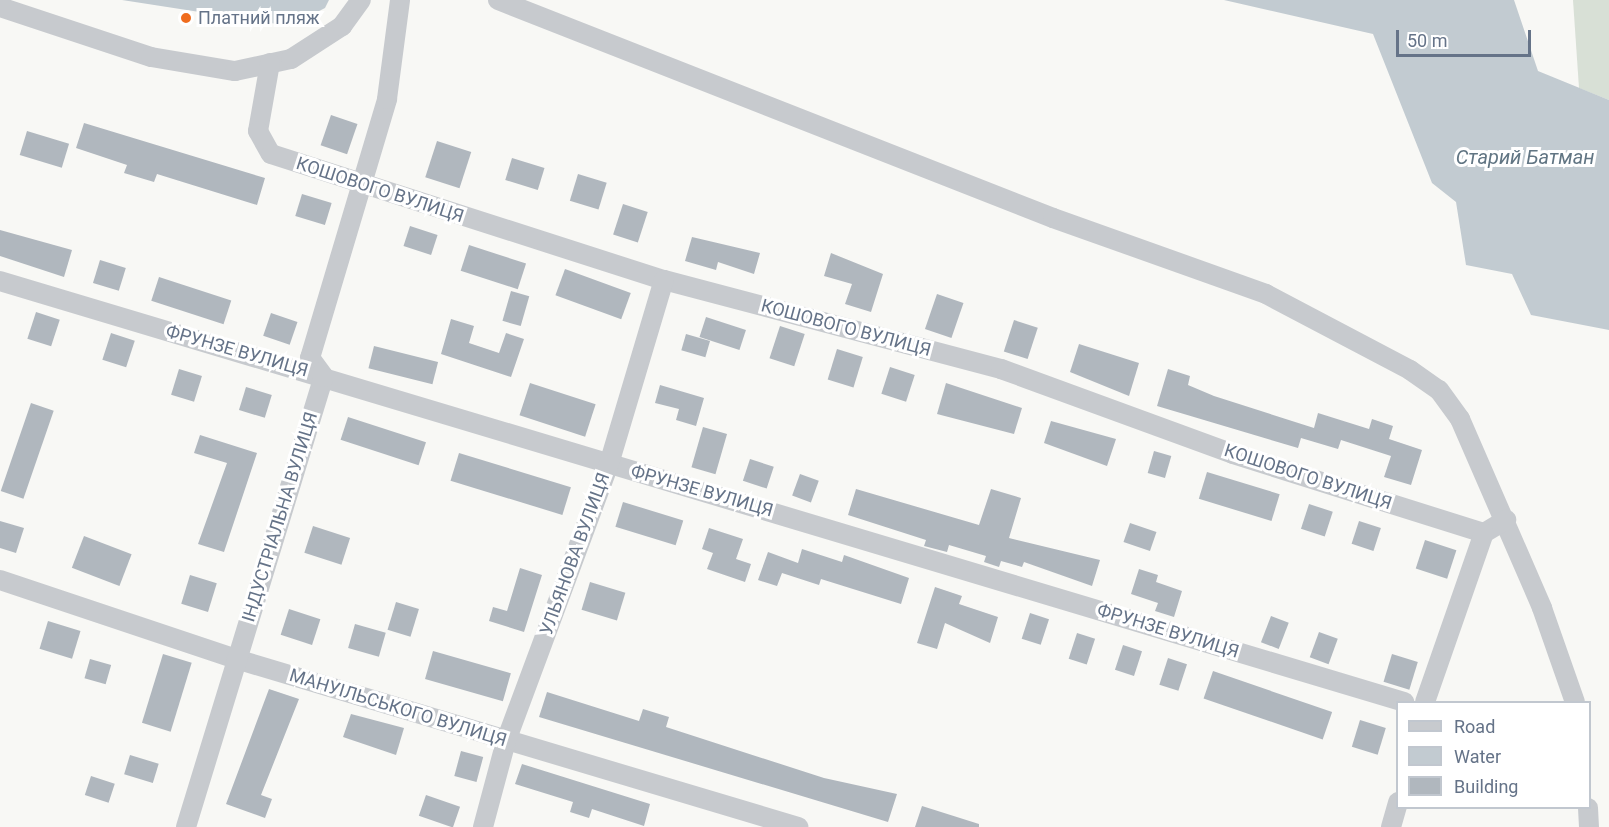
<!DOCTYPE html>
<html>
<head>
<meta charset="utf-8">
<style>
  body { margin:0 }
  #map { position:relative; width:1609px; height:827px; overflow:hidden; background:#f8f8f5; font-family:Roboto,sans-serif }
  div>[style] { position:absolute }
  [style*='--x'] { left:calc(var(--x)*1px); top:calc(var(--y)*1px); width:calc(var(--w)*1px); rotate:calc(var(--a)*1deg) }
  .green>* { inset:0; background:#d8e0d6 }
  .water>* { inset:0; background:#c2cbd1 }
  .building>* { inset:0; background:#b0b7be; transform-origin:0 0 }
  .minor>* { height:20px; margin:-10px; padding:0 10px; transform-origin:10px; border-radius:10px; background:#c7cace }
  .dots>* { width:16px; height:16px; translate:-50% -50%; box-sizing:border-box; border:3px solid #fff; border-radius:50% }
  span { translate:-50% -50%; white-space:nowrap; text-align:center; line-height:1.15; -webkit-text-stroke:6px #fff; paint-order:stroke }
  .poi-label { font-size:18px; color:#657388 }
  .left { translate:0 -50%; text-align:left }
  .street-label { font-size:18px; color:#657388 }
  .water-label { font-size:20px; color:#617583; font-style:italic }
  .legend { position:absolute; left:1396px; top:701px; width:195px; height:108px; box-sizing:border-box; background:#fff; border:2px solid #c1c7cf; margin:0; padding:8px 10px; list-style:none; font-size:18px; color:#657388 }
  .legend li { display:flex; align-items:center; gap:12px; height:30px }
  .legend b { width:30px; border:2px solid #c1c7cf }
  .scale { position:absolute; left:1396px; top:30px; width:135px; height:27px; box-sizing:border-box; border:3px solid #657388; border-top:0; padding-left:8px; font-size:18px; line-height:21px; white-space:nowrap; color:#657388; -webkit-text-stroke:4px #fff; paint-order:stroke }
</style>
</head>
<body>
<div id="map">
  <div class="green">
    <div style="clip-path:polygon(1573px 0,1609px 0,1609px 100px,1579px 88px)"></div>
  </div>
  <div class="water">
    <div style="clip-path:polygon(122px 0,329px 0,325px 8px,290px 26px)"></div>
    <div style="clip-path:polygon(1224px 0,1514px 0,1538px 71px,1609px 100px,1609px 330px,1531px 315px,1512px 274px,1466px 265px,1456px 202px,1432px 183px,1373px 34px)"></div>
  </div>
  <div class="building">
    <div style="left:331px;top:115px;width:28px;height:32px;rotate:19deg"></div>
    <div style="clip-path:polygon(84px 123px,265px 178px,257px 205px,157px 174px,154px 182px,124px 173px,127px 165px,76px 148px)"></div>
    <div style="left:27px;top:131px;width:44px;height:25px;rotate:17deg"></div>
    <div style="left:437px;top:141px;width:36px;height:38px;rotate:18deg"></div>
    <div style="left:512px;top:158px;width:34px;height:23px;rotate:17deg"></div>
    <div style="left:578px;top:174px;width:30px;height:28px;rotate:17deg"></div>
    <div style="left:302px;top:194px;width:31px;height:23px;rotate:17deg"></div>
    <div style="left:623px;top:204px;width:26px;height:32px;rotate:18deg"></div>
    <div style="left:410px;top:226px;width:29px;height:21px;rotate:18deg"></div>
    <div style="clip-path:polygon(0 230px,72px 250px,64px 277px,0 256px)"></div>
    <div style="clip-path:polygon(692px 237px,760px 253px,754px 274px,718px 262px,716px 270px,685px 261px)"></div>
    <div style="left:469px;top:245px;width:60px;height:27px;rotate:18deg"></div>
    <div style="clip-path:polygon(831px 253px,883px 274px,871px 312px,845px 304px,852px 284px,824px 276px)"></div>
    <div style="left:100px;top:260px;width:27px;height:24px;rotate:17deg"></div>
    <div style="left:565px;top:269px;width:70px;height:28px;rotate:20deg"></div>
    <div style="left:159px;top:277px;width:76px;height:25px;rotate:18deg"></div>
    <div style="left:511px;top:291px;width:19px;height:31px;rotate:16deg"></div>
    <div style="left:937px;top:294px;width:28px;height:37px;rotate:19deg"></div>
    <div style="left:36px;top:312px;width:25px;height:28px;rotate:18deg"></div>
    <div style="left:271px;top:313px;width:28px;height:24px;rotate:19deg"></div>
    <div style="left:706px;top:317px;width:42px;height:21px;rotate:18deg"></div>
    <div style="clip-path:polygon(451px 319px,474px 326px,469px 343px,499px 353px,506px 333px,524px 339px,511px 377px,441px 354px)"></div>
    <div style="left:1014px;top:320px;width:25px;height:33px;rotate:18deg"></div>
    <div style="left:780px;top:326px;width:26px;height:34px;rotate:18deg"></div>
    <div style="left:111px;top:333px;width:25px;height:28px;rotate:18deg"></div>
    <div style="left:686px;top:334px;width:25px;height:17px;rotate:16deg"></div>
    <div style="clip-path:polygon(1079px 344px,1139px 363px,1129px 396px,1070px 372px)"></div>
    <div style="left:374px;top:346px;width:66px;height:23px;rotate:14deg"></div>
    <div style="left:837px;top:349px;width:27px;height:32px;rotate:17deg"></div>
    <div style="left:890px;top:367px;width:26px;height:28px;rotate:18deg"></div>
    <div style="left:179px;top:369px;width:24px;height:27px;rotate:17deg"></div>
    <div style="clip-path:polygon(1168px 369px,1190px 376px,1188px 385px,1214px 396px,1314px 428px,1318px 413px,1369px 429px,1372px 419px,1393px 426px,1389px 439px,1422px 450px,1411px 485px,1384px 477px,1391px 456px,1341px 440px,1338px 449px,1301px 438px,1298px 448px,1157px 406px)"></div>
    <div style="left:530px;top:383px;width:69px;height:34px;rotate:18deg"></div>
    <div style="clip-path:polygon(946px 383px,1022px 408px,1014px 434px,937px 414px)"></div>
    <div style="clip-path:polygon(660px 385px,704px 398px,696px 426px,676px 420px,679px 409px,655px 403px)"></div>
    <div style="left:246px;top:387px;width:27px;height:24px;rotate:17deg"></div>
    <div style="left:31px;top:403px;width:24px;height:93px;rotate:19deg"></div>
    <div style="left:348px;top:417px;width:82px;height:24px;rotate:18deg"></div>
    <div style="clip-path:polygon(1051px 421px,1116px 439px,1107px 466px,1044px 443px)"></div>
    <div style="left:703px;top:427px;width:25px;height:42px;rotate:16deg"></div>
    <div style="clip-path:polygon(200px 435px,257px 453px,224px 552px,198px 544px,227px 463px,194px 453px)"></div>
    <div style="left:1154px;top:451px;width:18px;height:23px;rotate:16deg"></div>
    <div style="left:459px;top:453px;width:117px;height:29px;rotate:17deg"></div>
    <div style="left:750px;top:459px;width:25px;height:23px;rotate:18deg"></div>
    <div style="left:1207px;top:472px;width:76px;height:28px;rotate:17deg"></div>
    <div style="left:800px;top:474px;width:20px;height:23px;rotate:20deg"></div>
    <div style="clip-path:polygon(856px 489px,979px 525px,991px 489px,1021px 498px,1009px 538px,1100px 560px,1092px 586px,1024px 562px,1022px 567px,1001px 561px,999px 567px,984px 562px,986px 556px,949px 545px,947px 552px,924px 546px,926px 540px,848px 515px)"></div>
    <div style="left:623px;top:502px;width:63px;height:26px;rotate:17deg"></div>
    <div style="left:1309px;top:504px;width:25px;height:26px;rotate:18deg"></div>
    <div style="clip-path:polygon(0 521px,24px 528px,16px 553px,0 548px)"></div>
    <div style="left:1359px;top:521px;width:23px;height:24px;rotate:18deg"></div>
    <div style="left:1130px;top:523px;width:28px;height:20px;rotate:19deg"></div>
    <div style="left:313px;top:526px;width:39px;height:28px;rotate:18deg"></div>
    <div style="clip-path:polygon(709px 528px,743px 539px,736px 559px,751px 564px,745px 582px,707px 569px,713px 553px,702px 549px)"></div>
    <div style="left:84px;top:536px;width:51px;height:34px;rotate:21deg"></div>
    <div style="left:1425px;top:540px;width:33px;height:30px;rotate:18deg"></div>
    <div style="clip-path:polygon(802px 549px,842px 562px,844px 555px,909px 578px,901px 604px,821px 579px,819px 585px,782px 573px,777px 586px,758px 580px,768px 552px,798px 563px)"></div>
    <div style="clip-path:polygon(520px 568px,542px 575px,524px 632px,489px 621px,493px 607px,507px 611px)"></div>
    <div style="clip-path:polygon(1139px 569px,1158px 575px,1156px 582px,1182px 591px,1174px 617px,1155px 611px,1158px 603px,1131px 594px)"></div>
    <div style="left:190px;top:575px;width:28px;height:30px;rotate:17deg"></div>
    <div style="left:590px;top:582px;width:37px;height:29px;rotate:17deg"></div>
    <div style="clip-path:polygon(935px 587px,962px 596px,959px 604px,998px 617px,990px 643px,945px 623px,937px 649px,917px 643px)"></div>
    <div style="left:396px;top:602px;width:24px;height:29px;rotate:17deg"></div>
    <div style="left:289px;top:609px;width:33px;height:27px;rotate:18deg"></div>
    <div style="left:1030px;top:613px;width:20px;height:27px;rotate:18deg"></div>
    <div style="left:1271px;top:616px;width:19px;height:28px;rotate:21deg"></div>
    <div style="left:48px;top:621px;width:34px;height:29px;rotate:17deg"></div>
    <div style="left:355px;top:624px;width:32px;height:25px;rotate:16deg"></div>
    <div style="left:1319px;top:632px;width:20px;height:27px;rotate:20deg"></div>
    <div style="left:1077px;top:633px;width:19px;height:27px;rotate:18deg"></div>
    <div style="left:1123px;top:645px;width:20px;height:26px;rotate:18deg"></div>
    <div style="left:433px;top:651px;width:81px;height:29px;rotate:16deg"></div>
    <div style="left:163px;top:654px;width:30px;height:72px;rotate:17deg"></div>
    <div style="left:1392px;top:654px;width:27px;height:29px;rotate:17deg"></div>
    <div style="left:1168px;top:658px;width:20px;height:28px;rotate:18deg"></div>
    <div style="left:90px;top:659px;width:22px;height:20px;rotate:16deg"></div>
    <div style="left:1213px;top:671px;width:126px;height:29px;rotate:19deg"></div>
    <div style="clip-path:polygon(269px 689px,299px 699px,261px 795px,272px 799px,265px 818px,226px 804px)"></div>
    <div style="clip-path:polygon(547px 692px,639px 721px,643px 709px,669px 717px,666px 727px,824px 778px,897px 794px,888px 822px,539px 717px)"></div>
    <div style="clip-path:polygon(351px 714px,404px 728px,396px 755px,343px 737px)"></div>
    <div style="left:1360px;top:720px;width:27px;height:28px;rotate:17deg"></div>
    <div style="left:461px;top:751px;width:23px;height:26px;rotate:15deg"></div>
    <div style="left:130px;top:755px;width:30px;height:20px;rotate:17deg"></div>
    <div style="clip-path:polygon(522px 764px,650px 804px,644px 826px,592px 809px,589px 818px,570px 812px,573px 802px,515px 784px)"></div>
    <div style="left:91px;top:776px;width:25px;height:20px;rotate:18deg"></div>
    <div style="left:426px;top:795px;width:36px;height:22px;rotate:19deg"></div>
    <div style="clip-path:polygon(922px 806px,979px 824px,979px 827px,915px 827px)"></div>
  </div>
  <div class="minor">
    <div style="--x:498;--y:0;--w:596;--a:21.44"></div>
    <div style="--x:1053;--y:218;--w:226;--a:19.6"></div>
    <div style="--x:1266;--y:294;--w:163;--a:27.8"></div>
    <div style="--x:1410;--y:370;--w:35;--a:35"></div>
    <div style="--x:1439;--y:390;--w:36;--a:54"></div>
    <div style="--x:1460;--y:419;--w:206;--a:66.5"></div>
    <div style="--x:1542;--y:608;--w:100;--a:70.7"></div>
    <div style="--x:0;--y:7;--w:159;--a:18.3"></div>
    <div style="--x:151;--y:57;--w:85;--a:9.5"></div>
    <div style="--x:235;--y:71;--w:57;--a:-12.1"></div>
    <div style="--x:291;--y:59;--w:61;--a:-32.9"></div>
    <div style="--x:342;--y:26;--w:32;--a:-54"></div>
    <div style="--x:270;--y:63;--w:69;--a:100"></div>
    <div style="--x:258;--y:131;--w:26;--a:61"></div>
    <div style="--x:271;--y:154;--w:413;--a:17.8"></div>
    <div style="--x:664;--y:280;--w:349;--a:14.8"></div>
    <div style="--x:1001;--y:369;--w:247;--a:20.1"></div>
    <div style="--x:1233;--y:454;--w:263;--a:17.5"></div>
    <div style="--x:1484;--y:533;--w:26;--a:-31"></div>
    <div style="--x:0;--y:281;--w:1466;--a:16.69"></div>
    <div style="--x:0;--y:580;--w:249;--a:18.5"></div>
    <div style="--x:236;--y:659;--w:587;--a:16.64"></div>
    <div style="--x:1425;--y:702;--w:179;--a:-70.8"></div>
    <div style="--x:1588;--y:808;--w:19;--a:87"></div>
    <div style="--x:186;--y:827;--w:471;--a:-73"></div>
    <div style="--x:324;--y:377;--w:24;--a:-126"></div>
    <div style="--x:310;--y:358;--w:270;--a:-73.4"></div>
    <div style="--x:387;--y:99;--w:100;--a:-82.5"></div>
    <div style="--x:483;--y:827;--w:89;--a:-75"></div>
    <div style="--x:506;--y:741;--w:296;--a:-69.6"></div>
    <div style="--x:609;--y:464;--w:192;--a:-73.4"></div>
    <div style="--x:1391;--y:827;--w:26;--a:-74"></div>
  </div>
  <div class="dots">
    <div style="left:186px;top:18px;background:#ef6c1e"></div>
  </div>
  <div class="poi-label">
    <span class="left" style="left:198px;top:18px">Платний пляж</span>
  </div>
  <div class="street-label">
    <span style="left:380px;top:190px;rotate:18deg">КОШОВОГО ВУЛИЦЯ</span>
    <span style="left:846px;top:328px;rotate:15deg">КОШОВОГО ВУЛИЦЯ</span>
    <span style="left:237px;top:351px;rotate:16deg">ФРУНЗЕ ВУЛИЦЯ</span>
    <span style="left:1308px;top:477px;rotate:18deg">КОШОВОГО ВУЛИЦЯ</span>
    <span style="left:702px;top:491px;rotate:16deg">ФРУНЗЕ ВУЛИЦЯ</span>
    <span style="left:280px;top:517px;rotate:-73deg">ІНДУСТРІАЛЬНА ВУЛИЦЯ</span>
    <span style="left:575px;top:554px;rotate:-70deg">УЛЬЯНОВА ВУЛИЦЯ</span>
    <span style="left:1168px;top:631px;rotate:17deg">ФРУНЗЕ ВУЛИЦЯ</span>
    <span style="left:398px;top:708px;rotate:17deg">МАНУІЛЬСЬКОГО ВУЛИЦЯ</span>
  </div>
  <div class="water-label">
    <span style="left:1525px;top:157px">Старий Батман</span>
  </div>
  <ul class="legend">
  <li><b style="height:8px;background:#c7cace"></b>Road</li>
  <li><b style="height:16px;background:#c2cbd1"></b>Water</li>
  <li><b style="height:16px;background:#b0b7be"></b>Building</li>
  </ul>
  <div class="scale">50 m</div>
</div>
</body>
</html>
